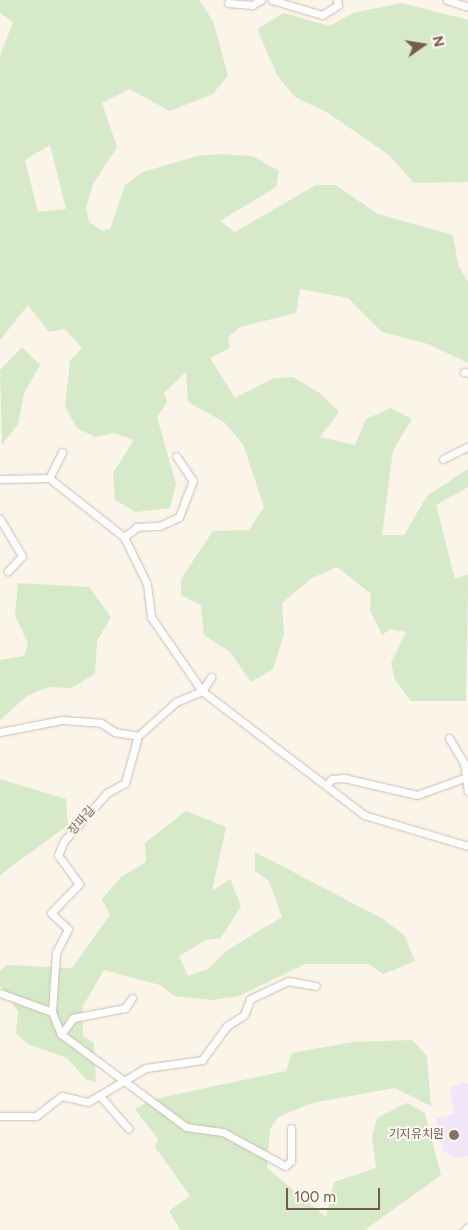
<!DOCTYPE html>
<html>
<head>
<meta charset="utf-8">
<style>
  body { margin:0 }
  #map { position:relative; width:468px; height:1230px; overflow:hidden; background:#fbf4e9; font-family:Figtree,"Noto Sans KR",sans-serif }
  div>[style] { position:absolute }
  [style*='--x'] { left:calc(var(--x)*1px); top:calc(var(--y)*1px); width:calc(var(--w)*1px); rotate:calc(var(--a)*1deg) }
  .education>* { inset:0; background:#f1e6f8 }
  .green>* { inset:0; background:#d6e9c8 }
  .roads { filter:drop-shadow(0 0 1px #cdbcb0) drop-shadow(0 0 1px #cdbcb0) }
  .street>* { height:7px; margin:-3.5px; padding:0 3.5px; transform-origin:3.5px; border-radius:3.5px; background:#fff }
  .dots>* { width:14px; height:14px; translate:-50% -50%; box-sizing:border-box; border:2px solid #fef8f0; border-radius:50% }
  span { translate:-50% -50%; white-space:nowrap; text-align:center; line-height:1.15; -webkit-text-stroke:4px #fef8f0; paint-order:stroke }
  .street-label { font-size:12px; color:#755b4e }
  .education-label { font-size:12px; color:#785e54 }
  .right { translate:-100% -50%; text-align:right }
  .north { position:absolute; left:398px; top:20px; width:50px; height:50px; -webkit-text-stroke:4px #fef8f0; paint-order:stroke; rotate:77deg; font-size:14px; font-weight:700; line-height:20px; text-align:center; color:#755b4e }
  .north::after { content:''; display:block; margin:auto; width:18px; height:22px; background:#755b4e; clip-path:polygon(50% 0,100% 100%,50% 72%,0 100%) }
  .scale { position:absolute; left:286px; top:1188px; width:94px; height:22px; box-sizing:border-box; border:2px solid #755b4e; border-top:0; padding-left:6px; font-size:15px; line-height:18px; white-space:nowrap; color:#755b4e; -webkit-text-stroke:4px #fef8f0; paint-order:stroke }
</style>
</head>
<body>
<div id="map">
  <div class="education">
    <div style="clip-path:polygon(462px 1082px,468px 1084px,468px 1156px,457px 1159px,443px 1151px,436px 1119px,454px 1114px,450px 1088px)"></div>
  </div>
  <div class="green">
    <div style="clip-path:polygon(evenodd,0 0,199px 0,213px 21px,228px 75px,213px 94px,170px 111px,129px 89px,102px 103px,117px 147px,93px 184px,86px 208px,89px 222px,102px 231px,110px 229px,125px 185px,143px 172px,197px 156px,220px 154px,252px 156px,279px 171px,276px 187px,220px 221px,235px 232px,316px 185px,335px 185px,378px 214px,453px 235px,458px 265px,468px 282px,468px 363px,428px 344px,382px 332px,348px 298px,300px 289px,296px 313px,240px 327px,228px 337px,230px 348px,210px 358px,235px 398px,274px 378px,293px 377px,321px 394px,339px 412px,320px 437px,355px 445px,366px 419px,391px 408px,412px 419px,393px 450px,382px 535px,404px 535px,427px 496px,468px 469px,468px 487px,436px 505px,455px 579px,468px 574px,466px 701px,411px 701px,395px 680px,391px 663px,406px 632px,390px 629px,382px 635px,370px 610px,371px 594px,337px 567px,312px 578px,282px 603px,284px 634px,273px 669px,251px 682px,230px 652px,204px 635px,201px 605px,181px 595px,181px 579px,213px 531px,249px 530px,264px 507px,243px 444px,224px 422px,188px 402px,186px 372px,164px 393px,167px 402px,157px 417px,176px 484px,170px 508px,136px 512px,115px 500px,113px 473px,134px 440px,114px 433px,95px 437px,77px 428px,65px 406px,70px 361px,82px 348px,65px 329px,49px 332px,28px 305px,0 340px,0 56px,13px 22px,0 13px,0 0,50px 145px,66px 209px,38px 212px,25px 160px,50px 145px)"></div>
    <div style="clip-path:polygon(402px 3px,468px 20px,468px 182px,414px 183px,389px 155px,328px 113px,295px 97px,277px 75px,257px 29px,284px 13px,329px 26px,353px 13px)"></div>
    <div style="clip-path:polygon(22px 347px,40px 365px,24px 394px,18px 424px,2px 445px,0 370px)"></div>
    <div style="clip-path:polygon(18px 583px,89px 587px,111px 617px,97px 641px,95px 674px,71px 688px,48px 687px,27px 696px,0 720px,0 660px,24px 656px,28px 643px,15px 616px)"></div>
    <div style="clip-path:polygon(0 779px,66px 799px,68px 825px,0 875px)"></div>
    <div style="clip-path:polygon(186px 811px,226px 827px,212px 891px,230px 879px,241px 906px,221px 938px,206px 940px,179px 956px,188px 976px,208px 969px,226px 951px,282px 917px,269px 881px,255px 871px,255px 852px,381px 918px,404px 935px,415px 961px,384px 974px,368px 964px,305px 964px,239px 996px,212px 1000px,174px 996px,160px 985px,104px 970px,83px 1006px,83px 1036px,94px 1043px,96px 1082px,87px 1080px,67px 1058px,28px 1044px,16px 1034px,18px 1011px,0 986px,0 971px,7px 965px,72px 968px,110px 915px,102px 899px,121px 877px,146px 862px,145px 843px)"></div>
    <div style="clip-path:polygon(412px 1040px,427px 1056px,431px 1106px,395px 1088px,312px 1103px,278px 1117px,270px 1129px,267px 1168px,326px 1217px,334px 1182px,376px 1168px,372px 1137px,377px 1118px,407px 1103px,425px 1113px,441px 1175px,365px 1230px,180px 1230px,169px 1211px,190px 1196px,155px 1147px,158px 1139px,135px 1109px,154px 1099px,286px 1071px,292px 1053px,353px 1042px)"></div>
  </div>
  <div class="roads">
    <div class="street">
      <div style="--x:272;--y:0;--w:52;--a:16.7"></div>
      <div style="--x:322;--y:15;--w:19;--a:-32"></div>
      <div style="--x:338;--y:5;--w:5;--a:-101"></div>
      <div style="--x:447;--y:0;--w:22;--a:18"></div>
      <div style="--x:228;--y:3;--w:24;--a:5"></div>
      <div style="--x:252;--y:5;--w:10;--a:-29"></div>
      <div style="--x:464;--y:372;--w:4;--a:14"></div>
      <div style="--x:443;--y:459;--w:28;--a:-27"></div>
      <div style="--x:49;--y:478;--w:29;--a:-63"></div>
      <div style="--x:0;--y:479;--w:49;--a:-1.2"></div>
      <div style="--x:49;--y:478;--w:95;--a:38.2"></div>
      <div style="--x:124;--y:537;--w:52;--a:63.9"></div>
      <div style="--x:147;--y:584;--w:33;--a:83"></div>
      <div style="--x:151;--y:617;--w:90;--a:55.4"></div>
      <div style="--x:202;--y:691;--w:204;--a:37.4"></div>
      <div style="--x:364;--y:815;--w:109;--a:16.6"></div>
      <div style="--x:0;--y:519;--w:43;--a:59.3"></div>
      <div style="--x:22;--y:556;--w:21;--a:133"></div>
      <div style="--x:124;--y:537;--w:16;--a:-38"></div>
      <div style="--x:137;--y:527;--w:22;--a:-3"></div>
      <div style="--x:159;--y:526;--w:22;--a:-24"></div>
      <div style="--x:179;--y:517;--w:39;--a:-69"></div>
      <div style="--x:193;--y:481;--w:30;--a:-124"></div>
      <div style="--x:0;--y:732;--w:63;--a:-11"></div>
      <div style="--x:62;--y:720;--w:39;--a:4"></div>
      <div style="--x:101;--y:723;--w:17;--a:33"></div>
      <div style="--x:115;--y:732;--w:23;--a:10"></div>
      <div style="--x:138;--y:736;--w:51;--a:-41.8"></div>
      <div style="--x:176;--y:702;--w:28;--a:-23"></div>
      <div style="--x:202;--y:691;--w:17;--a:-57"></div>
      <div style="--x:138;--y:736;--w:49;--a:105.5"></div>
      <div style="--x:125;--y:783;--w:21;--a:151"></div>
      <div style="--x:107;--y:793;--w:64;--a:131.9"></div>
      <div style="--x:64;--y:841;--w:15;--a:113"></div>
      <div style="--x:58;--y:855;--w:36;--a:54"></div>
      <div style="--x:79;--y:884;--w:40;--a:134"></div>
      <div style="--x:51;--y:913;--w:23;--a:43"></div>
      <div style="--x:68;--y:929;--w:27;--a:117"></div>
      <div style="--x:56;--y:953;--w:59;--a:93.9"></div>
      <div style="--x:52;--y:1012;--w:24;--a:68"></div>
      <div style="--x:61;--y:1034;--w:156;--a:36.6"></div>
      <div style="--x:186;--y:1127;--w:37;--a:8"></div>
      <div style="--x:223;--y:1132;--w:71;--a:28.7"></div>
      <div style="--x:285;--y:1166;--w:8;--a:-40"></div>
      <div style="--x:291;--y:1161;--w:33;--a:-90"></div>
      <div style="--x:449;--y:738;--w:29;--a:59"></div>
      <div style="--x:464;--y:763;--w:29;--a:82"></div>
      <div style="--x:326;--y:785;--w:8;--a:-45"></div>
      <div style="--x:332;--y:779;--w:12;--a:-5"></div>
      <div style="--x:344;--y:778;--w:75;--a:13.1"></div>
      <div style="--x:417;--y:795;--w:50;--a:-19.9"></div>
      <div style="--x:0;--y:993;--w:55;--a:20.1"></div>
      <div style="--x:61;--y:1034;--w:20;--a:-53"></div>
      <div style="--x:73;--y:1018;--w:53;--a:-10.9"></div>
      <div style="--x:125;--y:1008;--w:12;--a:-55"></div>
      <div style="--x:100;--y:1096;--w:43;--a:48.8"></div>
      <div style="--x:0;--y:1116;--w:36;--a:0"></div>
      <div style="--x:36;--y:1116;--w:33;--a:-38"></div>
      <div style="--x:62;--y:1096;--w:27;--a:13"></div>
      <div style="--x:88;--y:1102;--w:67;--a:-30.4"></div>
      <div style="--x:146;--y:1068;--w:57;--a:-8.1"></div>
      <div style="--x:202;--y:1060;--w:42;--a:-53.7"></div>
      <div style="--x:227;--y:1026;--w:20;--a:-33"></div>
      <div style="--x:244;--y:1015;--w:17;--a:-69"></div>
      <div style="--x:250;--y:999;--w:42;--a:-25.3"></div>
      <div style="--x:288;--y:981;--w:28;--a:10"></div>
      <div style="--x:465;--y:1230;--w:4;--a:-45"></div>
    </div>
  </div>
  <div class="dots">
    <div style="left:454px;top:1135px;background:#8d6e63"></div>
  </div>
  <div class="street-label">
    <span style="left:82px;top:821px;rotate:-48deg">장파길</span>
  </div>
  <div class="education-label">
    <span class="right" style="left:444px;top:1135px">기지유치원</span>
  </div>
  <div class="north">N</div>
  <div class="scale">100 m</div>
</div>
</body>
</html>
